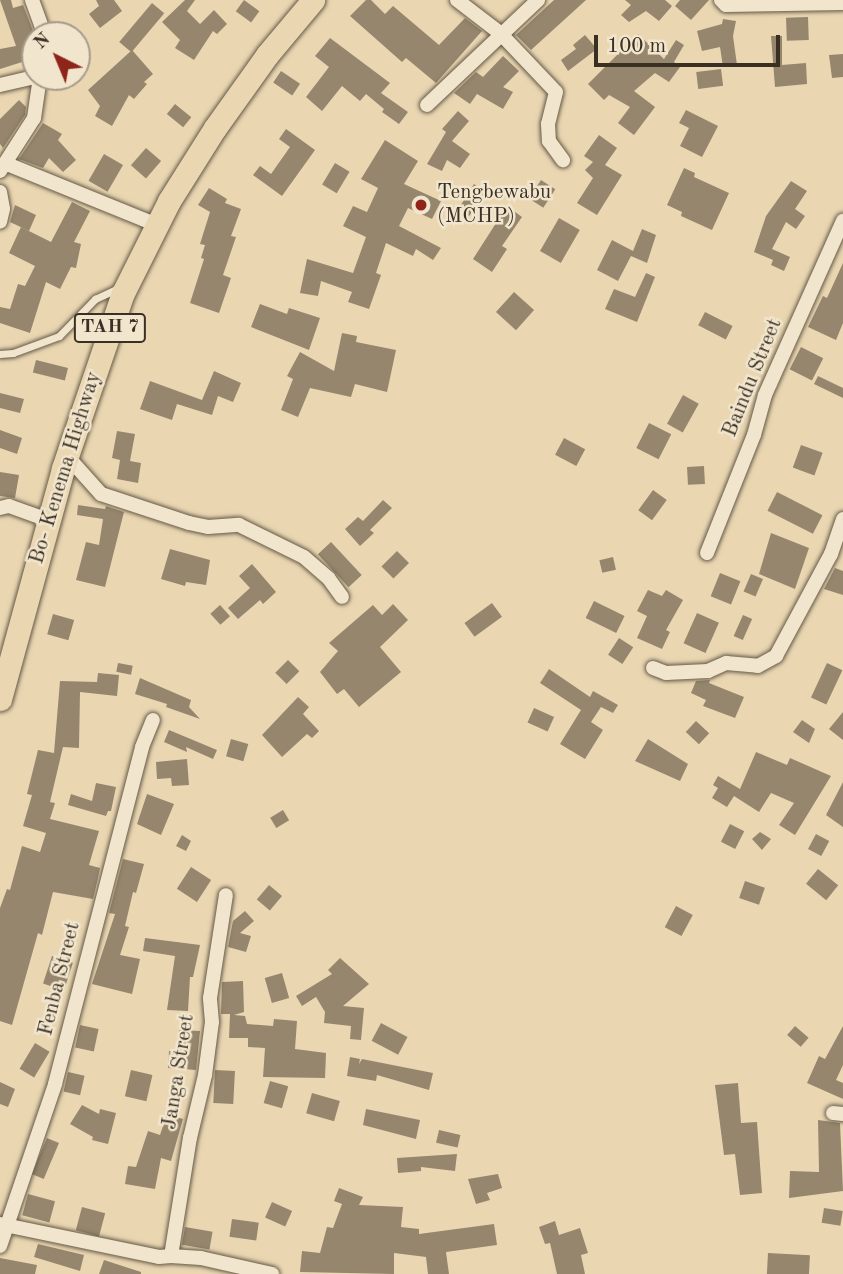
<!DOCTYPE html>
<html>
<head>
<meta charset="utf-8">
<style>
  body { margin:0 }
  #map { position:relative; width:843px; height:1274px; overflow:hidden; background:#ead7b2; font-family:"Old Standard TT",serif }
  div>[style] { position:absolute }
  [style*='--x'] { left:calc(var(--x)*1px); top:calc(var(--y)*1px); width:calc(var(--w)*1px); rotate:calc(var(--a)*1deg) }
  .building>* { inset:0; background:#95866d; transform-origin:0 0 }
  .roads { filter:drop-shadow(0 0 2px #655947) drop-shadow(0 0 2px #655947) }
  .service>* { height:7px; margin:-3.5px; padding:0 3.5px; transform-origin:3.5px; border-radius:3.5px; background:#f1e5cd }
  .minor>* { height:14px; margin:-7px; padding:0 7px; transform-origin:7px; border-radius:7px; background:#f1e5cd }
  .trunk>* { height:23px; margin:-11.5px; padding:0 11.5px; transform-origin:11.5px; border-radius:11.5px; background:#ead7b2 }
  .dots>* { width:19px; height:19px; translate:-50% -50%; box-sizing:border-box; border:4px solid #f1e5cd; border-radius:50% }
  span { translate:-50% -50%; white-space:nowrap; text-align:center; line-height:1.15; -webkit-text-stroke:5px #f1e5cd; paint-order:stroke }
  .shield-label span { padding:2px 5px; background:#f1e5cd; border:2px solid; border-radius:5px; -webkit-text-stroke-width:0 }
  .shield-label { font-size:19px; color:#392f23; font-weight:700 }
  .poi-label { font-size:21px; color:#392f23 }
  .left { translate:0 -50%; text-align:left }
  .street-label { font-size:21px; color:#392f23 }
  .north { position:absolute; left:21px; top:21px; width:70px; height:70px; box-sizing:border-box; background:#f1e5cd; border:2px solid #a79c89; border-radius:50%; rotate:317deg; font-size:19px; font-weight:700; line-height:28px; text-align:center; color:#392f23 }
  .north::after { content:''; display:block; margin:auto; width:24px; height:32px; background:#8f2418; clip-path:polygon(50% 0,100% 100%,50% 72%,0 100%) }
  .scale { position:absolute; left:594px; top:35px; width:186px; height:32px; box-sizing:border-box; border:4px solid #392f23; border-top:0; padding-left:9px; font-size:21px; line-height:24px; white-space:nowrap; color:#392f23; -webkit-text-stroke:5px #f1e5cd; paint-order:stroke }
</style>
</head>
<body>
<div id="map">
  <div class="building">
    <div style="clip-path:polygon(0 0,11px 0,13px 8px,23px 5px,35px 36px,35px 58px,0 69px,0 49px,16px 46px)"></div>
    <div style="clip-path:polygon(96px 0,114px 0,122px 11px,100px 28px,89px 14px,99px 6px)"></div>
    <div style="clip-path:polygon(185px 0,195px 0,187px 11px,200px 24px,214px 10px,227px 24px,217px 34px,213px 31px,194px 60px,175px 48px,180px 40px,162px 22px)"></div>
    <div style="left:244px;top:0;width:19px;height:14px;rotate:36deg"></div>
    <div style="clip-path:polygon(366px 0,371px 0,385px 14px,393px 6px,439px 45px,465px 18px,482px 31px,436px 83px,406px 58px,402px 62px,350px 16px)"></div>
    <div style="clip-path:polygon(554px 0,586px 0,531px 50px,516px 35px)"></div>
    <div style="clip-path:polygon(625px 0,665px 0,672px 6px,659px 21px,646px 11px,629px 22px,621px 15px,631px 5px)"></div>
    <div style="clip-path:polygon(680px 0,709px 0,691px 20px,675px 6px)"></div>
    <div style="left:152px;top:3px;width:16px;height:51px;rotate:40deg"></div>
    <div style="left:808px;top:17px;width:23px;height:22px;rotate:88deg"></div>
    <div style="clip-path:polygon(723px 19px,736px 21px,733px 36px,737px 65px,723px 67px,720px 47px,702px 51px,697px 31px,722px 24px)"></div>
    <div style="clip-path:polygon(638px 34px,664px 59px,676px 40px,684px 45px,674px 62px,680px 67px,669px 82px,655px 73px,634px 91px,655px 107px,634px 135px,618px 123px,630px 107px,609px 95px,604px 100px,588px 84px)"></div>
    <div style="clip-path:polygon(585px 35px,597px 49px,568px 71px,561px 60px,576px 49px,573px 45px)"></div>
    <div style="clip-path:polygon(771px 36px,782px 36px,782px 65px,806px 63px,807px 84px,775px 87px)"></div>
    <div style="clip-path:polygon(330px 38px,390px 83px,381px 93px,408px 112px,399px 124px,382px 112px,384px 109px,366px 94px,360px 101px,342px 86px,322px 111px,306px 97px,329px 67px,315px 56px)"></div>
    <div style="clip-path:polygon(132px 50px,153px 74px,144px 82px,147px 84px,134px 99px,129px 95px,112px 126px,95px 116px,100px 106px,88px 90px)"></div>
    <div style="clip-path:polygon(843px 54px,843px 77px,832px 78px,829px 55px)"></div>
    <div style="clip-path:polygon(503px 56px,519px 71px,503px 87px,513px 92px,503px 109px,477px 94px,470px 104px,454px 93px,476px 72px,483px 77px)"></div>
    <div style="left:721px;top:69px;width:17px;height:25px;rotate:83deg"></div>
    <div style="left:281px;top:71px;width:23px;height:14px;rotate:34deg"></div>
    <div style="clip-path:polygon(49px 77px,69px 77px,58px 89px,49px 81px)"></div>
    <div style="clip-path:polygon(19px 100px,26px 107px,25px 115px,3px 148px,0 144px,0 119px)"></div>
    <div style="left:175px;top:104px;width:21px;height:13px;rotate:39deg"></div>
    <div style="clip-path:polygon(686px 110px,718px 126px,702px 157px,680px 146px,689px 128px,679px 123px)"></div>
    <div style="clip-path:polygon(458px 111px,469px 121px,452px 141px,470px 154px,460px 168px,447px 160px,442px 171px,427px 164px,446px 132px,442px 129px)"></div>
    <div style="clip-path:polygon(43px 123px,62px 134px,58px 140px,76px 160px,63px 172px,49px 158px,43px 168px,19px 159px)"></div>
    <div style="clip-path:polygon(286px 129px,315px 150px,282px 196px,253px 175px,260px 166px,271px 174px,290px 147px,279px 139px)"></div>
    <div style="clip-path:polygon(599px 135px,617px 148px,605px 165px,622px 175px,597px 215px,577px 203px,593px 178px,585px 170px,593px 162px,584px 156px)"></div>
    <div style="clip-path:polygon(385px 140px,418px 161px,404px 184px,441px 201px,432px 219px,408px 208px,399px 226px,441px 248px,433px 260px,416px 249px,413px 256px,386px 243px,376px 273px,381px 275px,369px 309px,348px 302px,352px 292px,321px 281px,318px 296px,300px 293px,307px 259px,353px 273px,366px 237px,343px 226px,353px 206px,367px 212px,378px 188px,361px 179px)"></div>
    <div style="left:146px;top:148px;width:20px;height:23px;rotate:41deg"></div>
    <div style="left:104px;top:154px;width:22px;height:31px;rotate:30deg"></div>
    <div style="left:335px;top:163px;width:17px;height:25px;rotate:31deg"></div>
    <div style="clip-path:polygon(684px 168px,695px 173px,694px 177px,729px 193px,712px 230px,681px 216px,682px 212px,667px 205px)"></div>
    <div style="left:541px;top:180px;width:17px;height:22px;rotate:33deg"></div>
    <div style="clip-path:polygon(791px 181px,807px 191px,795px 209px,805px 216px,796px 229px,786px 222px,772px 249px,790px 257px,784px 271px,771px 265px,773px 260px,754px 252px,766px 216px)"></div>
    <div style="left:474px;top:184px;width:13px;height:30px;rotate:32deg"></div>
    <div style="clip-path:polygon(209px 188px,227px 199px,225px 203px,241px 209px,231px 236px,236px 237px,223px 275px,231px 278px,219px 313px,190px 303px,204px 259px,201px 258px,205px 245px,200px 244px,210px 212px,198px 205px)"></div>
    <div style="clip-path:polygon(72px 202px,90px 211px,74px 242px,81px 244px,76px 268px,71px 267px,60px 289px,46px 282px,30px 333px,0 323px,0 307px,10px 309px,18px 284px,25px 286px,35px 266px,9px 253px,21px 227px,51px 242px)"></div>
    <div style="clip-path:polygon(15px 205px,36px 215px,29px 231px,10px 222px)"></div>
    <div style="clip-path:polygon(507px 206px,522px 217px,502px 246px,507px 249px,492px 272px,473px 259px)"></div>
    <div style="left:559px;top:218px;width:24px;height:38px;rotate:30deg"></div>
    <div style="clip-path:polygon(642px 229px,656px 235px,647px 263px,631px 256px,618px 281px,597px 270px,612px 240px,633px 251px)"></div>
    <div style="clip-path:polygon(843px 263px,843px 323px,836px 340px,808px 327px,823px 296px,827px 298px)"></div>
    <div style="clip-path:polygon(646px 273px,655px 277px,637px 322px,605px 309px,614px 289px,635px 297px)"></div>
    <div style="left:514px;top:292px;width:27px;height:27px;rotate:42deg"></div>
    <div style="clip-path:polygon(260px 304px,287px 314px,289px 308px,320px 318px,309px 350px,251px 327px)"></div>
    <div style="left:705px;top:312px;width:31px;height:15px;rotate:27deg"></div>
    <div style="clip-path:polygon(342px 333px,357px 336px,356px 342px,396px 350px,387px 392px,355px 384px,351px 397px,310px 388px,298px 417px,281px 410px,293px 379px,287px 376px,300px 352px,334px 371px)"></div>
    <div style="left:801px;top:347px;width:25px;height:25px;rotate:27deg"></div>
    <div style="left:36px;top:360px;width:33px;height:13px;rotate:14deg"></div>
    <div style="clip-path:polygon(214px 371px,241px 383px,233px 402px,218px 396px,212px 415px,177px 404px,172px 420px,140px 409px,150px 381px,202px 400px)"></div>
    <div style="clip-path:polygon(818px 376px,843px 388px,843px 398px,814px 384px)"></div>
    <div style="clip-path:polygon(0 393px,24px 399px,20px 413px,0 408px)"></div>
    <div style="left:683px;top:395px;width:18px;height:33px;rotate:29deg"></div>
    <div style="left:649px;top:423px;width:25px;height:28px;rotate:27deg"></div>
    <div style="clip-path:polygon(0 430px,22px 438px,17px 454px,0 448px)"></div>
    <div style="clip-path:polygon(117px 431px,135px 434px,130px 461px,141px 463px,138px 483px,117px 479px,120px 460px,112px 458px)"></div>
    <div style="left:564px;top:438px;width:24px;height:19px;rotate:28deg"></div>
    <div style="left:801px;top:445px;width:23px;height:24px;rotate:20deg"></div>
    <div style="left:704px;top:466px;width:18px;height:17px;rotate:87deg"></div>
    <div style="clip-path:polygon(0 472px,19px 475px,15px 498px,0 496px)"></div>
    <div style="left:653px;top:490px;width:17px;height:25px;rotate:36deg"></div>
    <div style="left:777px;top:492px;width:51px;height:21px;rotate:27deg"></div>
    <div style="clip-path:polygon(383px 500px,392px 508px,370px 530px,374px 533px,360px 546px,345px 529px,358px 517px,363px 521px)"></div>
    <div style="clip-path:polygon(78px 505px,105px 509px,106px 506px,124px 512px,105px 587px,76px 580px,86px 542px,99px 545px,103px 519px,77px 515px)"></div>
    <div style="clip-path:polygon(771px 533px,809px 548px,795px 589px,759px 574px)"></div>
    <div style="left:331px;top:542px;width:45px;height:18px;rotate:47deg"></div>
    <div style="clip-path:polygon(170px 549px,210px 560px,206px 585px,186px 582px,185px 586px,161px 579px)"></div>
    <div style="left:397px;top:551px;width:17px;height:22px;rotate:45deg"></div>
    <div style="left:613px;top:557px;width:13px;height:14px;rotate:77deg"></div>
    <div style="clip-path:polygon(252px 564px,276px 592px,263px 604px,260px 600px,238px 619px,228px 608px,250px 588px,239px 576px)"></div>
    <div style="clip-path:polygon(835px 568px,843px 571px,843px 595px,824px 589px)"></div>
    <div style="left:720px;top:573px;width:22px;height:25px;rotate:22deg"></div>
    <div style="left:751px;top:574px;width:13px;height:19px;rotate:23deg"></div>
    <div style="clip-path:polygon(648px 590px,662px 596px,666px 590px,683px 600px,666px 630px,670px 632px,662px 649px,637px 638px,647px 616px,637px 611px)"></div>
    <div style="left:594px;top:601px;width:34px;height:19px;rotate:26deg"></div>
    <div style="left:492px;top:603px;width:17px;height:34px;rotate:54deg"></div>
    <div style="clip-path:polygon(393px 604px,408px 620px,380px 647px,401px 672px,359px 707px,344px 689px,337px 694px,320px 672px,338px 651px,329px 643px,373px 605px,382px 615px)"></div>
    <div style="left:220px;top:605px;width:15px;height:13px;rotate:48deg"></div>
    <div style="left:697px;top:613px;width:24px;height:33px;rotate:24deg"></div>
    <div style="left:53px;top:614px;width:22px;height:21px;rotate:16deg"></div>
    <div style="left:743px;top:615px;width:10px;height:23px;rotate:24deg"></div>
    <div style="left:619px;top:638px;width:17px;height:20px;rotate:33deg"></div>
    <div style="left:288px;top:660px;width:16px;height:18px;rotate:45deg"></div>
    <div style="left:118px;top:663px;width:15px;height:9px;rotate:11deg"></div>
    <div style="left:827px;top:663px;width:17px;height:38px;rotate:25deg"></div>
    <div style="clip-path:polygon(549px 669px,590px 697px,593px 691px,618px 705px,613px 713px,601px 707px,591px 722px,603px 730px,585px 759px,560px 744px,581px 710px,540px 683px)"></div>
    <div style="clip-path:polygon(98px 673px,119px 675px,117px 696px,80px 692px,79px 748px,63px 747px,50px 802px,55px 803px,50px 819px,99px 831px,89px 865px,100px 868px,98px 878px,93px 899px,53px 892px,42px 935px,38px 933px,12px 1025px,0 1021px,0 908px,7px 889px,10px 890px,22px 846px,40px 852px,46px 833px,23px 826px,32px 795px,27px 794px,38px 750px,54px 753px,60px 681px,97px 682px)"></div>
    <div style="clip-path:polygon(140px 678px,191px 700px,189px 707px,200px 719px,166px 707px,167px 704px,135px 694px)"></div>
    <div style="clip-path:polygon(710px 680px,709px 683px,744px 697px,735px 718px,703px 706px,706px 700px,691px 693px,696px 681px)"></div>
    <div style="clip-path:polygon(298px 697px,309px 707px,303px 714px,319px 731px,312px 738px,307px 734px,282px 757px,262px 735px)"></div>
    <div style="left:534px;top:708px;width:22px;height:16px;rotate:24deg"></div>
    <div style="clip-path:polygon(843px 712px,843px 740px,829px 729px)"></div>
    <div style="clip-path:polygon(802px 720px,815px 729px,809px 743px,793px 732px)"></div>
    <div style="left:696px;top:721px;width:18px;height:15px;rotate:43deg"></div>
    <div style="clip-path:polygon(169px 730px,217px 750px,213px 759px,186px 747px,187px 752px,164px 742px)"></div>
    <div style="left:231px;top:739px;width:18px;height:18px;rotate:16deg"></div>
    <div style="clip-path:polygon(648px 739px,688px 764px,680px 781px,635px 761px)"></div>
    <div style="clip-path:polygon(756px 752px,787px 765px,790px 758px,831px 776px,795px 835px,779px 825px,794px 803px,771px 793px,759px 812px,734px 796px,727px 807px,712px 798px,718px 788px,713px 785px,718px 776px,740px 789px)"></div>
    <div style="clip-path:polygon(187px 759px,189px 785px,172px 786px,171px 778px,157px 779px,156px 762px)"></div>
    <div style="clip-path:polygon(843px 782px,843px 827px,826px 815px)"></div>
    <div style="clip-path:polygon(96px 783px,116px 787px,111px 811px,108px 811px,106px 816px,68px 805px,71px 794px,92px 801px)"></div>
    <div style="clip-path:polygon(147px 794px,174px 804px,161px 835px,137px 824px)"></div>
    <div style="left:283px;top:810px;width:12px;height:15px;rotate:59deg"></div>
    <div style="left:730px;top:824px;width:16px;height:20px;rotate:27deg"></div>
    <div style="clip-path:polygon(760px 832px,771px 839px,762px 850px,752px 839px)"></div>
    <div style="left:816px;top:834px;width:15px;height:17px;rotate:28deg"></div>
    <div style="clip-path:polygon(182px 835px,191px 841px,186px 851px,176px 846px)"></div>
    <div style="clip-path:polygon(123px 859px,144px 864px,136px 893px,133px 892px,125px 926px,129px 927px,120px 955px,140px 959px,132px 994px,92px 984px,115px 914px,109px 913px)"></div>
    <div style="left:191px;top:867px;width:24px;height:26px;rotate:33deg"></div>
    <div style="left:818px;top:869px;width:26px;height:19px;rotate:39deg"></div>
    <div style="left:745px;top:881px;width:21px;height:18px;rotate:19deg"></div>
    <div style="left:269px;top:885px;width:17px;height:19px;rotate:40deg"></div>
    <div style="left:676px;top:906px;width:19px;height:24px;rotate:28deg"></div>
    <div style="clip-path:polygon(245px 911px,254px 921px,240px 933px,251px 936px,246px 952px,228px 947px,233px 921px)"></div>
    <div style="clip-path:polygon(145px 938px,200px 945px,193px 977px,190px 977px,188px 1011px,167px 1010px,175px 956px,143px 951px)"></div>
    <div style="left:52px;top:956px;width:22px;height:29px;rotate:18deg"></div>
    <div style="clip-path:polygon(340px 958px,369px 984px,343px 1006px,364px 1008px,361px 1040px,350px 1039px,351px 1026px,324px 1023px,325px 1012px,316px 997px,302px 1006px,296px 996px,332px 974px,328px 970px)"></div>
    <div style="left:282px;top:973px;width:26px;height:18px;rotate:74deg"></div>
    <div style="clip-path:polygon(243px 981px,244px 1012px,234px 1015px,245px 1016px,247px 1024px,273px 1026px,274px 1019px,297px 1021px,295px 1049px,326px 1053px,325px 1078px,263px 1077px,265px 1048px,248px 1047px,248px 1038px,229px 1038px,230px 1014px,221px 1014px,222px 982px)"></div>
    <div style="left:381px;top:1023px;width:30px;height:20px;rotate:28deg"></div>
    <div style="left:80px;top:1025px;width:19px;height:23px;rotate:12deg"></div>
    <div style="left:795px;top:1026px;width:18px;height:12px;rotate:41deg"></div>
    <div style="clip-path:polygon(843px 1026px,843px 1065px,836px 1080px,843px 1083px,843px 1099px,807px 1083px,819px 1056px,825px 1059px)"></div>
    <div style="clip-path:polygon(179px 1030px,200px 1031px,196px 1070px,168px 1068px,169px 1051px,177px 1051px)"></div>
    <div style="left:35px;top:1043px;width:17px;height:30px;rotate:31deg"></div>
    <div style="clip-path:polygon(350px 1057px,360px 1059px,359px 1064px,362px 1059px,433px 1073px,429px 1090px,377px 1075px,376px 1081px,347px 1076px)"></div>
    <div style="left:131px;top:1070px;width:22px;height:27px;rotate:13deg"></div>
    <div style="left:215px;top:1070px;width:20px;height:33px;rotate:3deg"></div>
    <div style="left:68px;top:1072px;width:17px;height:20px;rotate:13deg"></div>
    <div style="left:270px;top:1081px;width:19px;height:23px;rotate:16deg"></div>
    <div style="clip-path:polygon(0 1082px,15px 1089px,8px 1107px,0 1104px)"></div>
    <div style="clip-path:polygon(738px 1083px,741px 1123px,757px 1122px,762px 1193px,740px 1195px,735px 1154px,724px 1155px,715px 1085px)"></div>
    <div style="left:312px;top:1093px;width:29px;height:21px;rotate:16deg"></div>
    <div style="clip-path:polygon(82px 1105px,99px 1114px,100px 1109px,116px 1113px,108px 1144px,92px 1140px,93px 1137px,70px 1124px)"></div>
    <div style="clip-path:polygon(366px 1109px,420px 1120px,416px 1139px,363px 1125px)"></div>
    <div style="clip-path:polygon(167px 1114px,183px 1119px,171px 1161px,161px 1158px,155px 1189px,125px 1184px,128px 1166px,136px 1167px,148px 1131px,160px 1135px)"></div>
    <div style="clip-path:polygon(818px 1120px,840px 1123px,843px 1191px,789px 1198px,790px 1171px,819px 1172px)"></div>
    <div style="left:439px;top:1130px;width:22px;height:13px;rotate:13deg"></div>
    <div style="left:47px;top:1138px;width:13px;height:39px;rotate:23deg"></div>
    <div style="clip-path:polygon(457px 1154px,455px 1171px,421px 1167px,421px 1171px,398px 1173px,397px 1158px)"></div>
    <div style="clip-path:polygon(498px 1174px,502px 1188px,487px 1193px,490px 1200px,476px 1204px,468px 1179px)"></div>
    <div style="clip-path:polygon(339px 1188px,363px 1197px,359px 1205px,403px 1207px,401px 1227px,419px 1229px,419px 1234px,494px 1224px,497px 1245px,446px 1252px,449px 1274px,428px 1274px,426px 1257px,394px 1253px,394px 1274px,300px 1272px,302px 1251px,320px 1253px,327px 1227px,333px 1228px,342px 1204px,334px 1201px)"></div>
    <div style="left:28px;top:1194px;width:28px;height:22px;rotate:15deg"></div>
    <div style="left:272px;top:1202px;width:22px;height:17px;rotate:24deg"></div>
    <div style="left:82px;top:1207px;width:24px;height:24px;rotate:15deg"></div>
    <div style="left:824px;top:1208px;width:19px;height:15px;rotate:9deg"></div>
    <div style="left:232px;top:1219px;width:27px;height:18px;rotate:8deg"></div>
    <div style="clip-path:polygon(555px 1221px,559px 1235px,580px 1228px,588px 1253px,581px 1255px,585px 1274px,557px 1274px,550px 1243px,545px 1244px,539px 1227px)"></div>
    <div style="left:185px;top:1227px;width:28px;height:18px;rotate:10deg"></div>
    <div style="clip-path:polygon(38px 1244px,84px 1255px,80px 1271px,34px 1257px)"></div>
    <div style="left:768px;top:1253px;width:42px;height:21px;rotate:3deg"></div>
    <div style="clip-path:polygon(0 1258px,37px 1265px,35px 1274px,0 1274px)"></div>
    <div style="clip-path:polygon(104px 1260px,141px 1272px,141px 1274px,99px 1274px)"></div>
  </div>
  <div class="roads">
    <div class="service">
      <div style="--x:0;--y:354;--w:13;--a:-4"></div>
      <div style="--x:13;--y:353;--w:49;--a:-20.3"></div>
      <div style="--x:59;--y:336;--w:52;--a:-45.8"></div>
      <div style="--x:95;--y:299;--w:29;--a:-25"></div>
    </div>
    <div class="minor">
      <div style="--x:32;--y:0;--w:37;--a:70"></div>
      <div style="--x:457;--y:0;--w:54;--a:37.5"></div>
      <div style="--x:500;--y:33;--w:81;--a:46.5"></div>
      <div style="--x:556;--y:92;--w:33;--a:104"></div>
      <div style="--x:548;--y:124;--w:17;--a:87"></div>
      <div style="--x:549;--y:141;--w:24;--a:54"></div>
      <div style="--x:721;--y:0;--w:7;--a:45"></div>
      <div style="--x:726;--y:5;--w:117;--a:-1"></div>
      <div style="--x:0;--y:85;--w:36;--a:-13"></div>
      <div style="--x:427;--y:105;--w:153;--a:-43.4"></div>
      <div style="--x:7;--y:164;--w:162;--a:22.1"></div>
      <div style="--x:0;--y:171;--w:63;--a:-57.3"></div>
      <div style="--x:34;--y:118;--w:41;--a:-81.7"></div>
      <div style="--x:0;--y:192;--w:17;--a:80"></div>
      <div style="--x:3;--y:209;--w:13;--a:103"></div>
      <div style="--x:67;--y:456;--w:51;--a:48.2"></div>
      <div style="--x:101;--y:494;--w:93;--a:18.2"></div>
      <div style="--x:189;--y:523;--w:19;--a:12"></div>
      <div style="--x:208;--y:527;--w:31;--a:-4"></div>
      <div style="--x:239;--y:525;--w:72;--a:26.2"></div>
      <div style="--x:304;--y:557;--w:33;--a:41"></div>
      <div style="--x:329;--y:579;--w:22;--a:54"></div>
      <div style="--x:0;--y:508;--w:9;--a:-13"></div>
      <div style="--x:9;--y:506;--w:41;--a:19.7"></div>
      <div style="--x:707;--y:553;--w:127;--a:-68.3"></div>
      <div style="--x:754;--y:435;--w:41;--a:-74.6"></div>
      <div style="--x:765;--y:395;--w:191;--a:-65.9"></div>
      <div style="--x:653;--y:668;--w:14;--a:21"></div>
      <div style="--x:666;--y:673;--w:42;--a:-2.7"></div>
      <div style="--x:708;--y:671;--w:20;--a:-24"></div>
      <div style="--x:726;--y:663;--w:32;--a:5"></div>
      <div style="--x:758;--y:666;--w:21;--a:-29"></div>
      <div style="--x:776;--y:656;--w:116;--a:-61.7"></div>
      <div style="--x:831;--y:554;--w:37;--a:-71"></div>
      <div style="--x:833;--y:1113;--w:10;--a:6"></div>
      <div style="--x:0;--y:1224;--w:162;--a:11.7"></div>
      <div style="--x:159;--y:1257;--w:12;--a:-5"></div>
      <div style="--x:171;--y:1256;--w:120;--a:-80.9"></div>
      <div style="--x:190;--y:1138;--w:65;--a:-76.6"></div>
      <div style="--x:205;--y:1075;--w:53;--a:-82.5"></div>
      <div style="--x:212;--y:1022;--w:24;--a:-95"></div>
      <div style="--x:210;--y:998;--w:104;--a:-81.2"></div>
      <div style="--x:0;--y:1246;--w:171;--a:-71.2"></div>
      <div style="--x:55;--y:1084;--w:348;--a:-75.5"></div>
      <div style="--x:142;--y:747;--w:29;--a:-68"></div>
      <div style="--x:171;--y:1256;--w:30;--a:4"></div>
      <div style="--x:201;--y:1258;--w:73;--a:12.7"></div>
    </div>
    <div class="trunk">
      <div style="--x:0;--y:699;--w:239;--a:-74.7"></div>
      <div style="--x:63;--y:468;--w:185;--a:-71.1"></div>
      <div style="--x:123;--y:293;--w:103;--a:-63.4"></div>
      <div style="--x:169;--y:201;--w:86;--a:-57.8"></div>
      <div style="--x:215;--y:128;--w:90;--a:-54.5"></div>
      <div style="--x:267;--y:55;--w:72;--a:-50.1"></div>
    </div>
  </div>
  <div class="dots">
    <div style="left:421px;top:205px;background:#8f2418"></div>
  </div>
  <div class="shield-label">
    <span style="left:110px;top:328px">TAH 7</span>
  </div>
  <div class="poi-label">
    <span class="left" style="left:437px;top:205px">Tengbewabu<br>(MCHP)</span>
  </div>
  <div class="street-label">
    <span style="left:753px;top:378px;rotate:-68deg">Baindu Street</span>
    <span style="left:66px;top:468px;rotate:-73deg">Bo- Kenema Highway</span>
    <span style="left:60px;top:979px;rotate:-76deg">Fenba Street</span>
    <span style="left:179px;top:1072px;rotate:-81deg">Janga Street</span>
  </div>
  <div class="north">N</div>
  <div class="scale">100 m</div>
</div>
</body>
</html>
